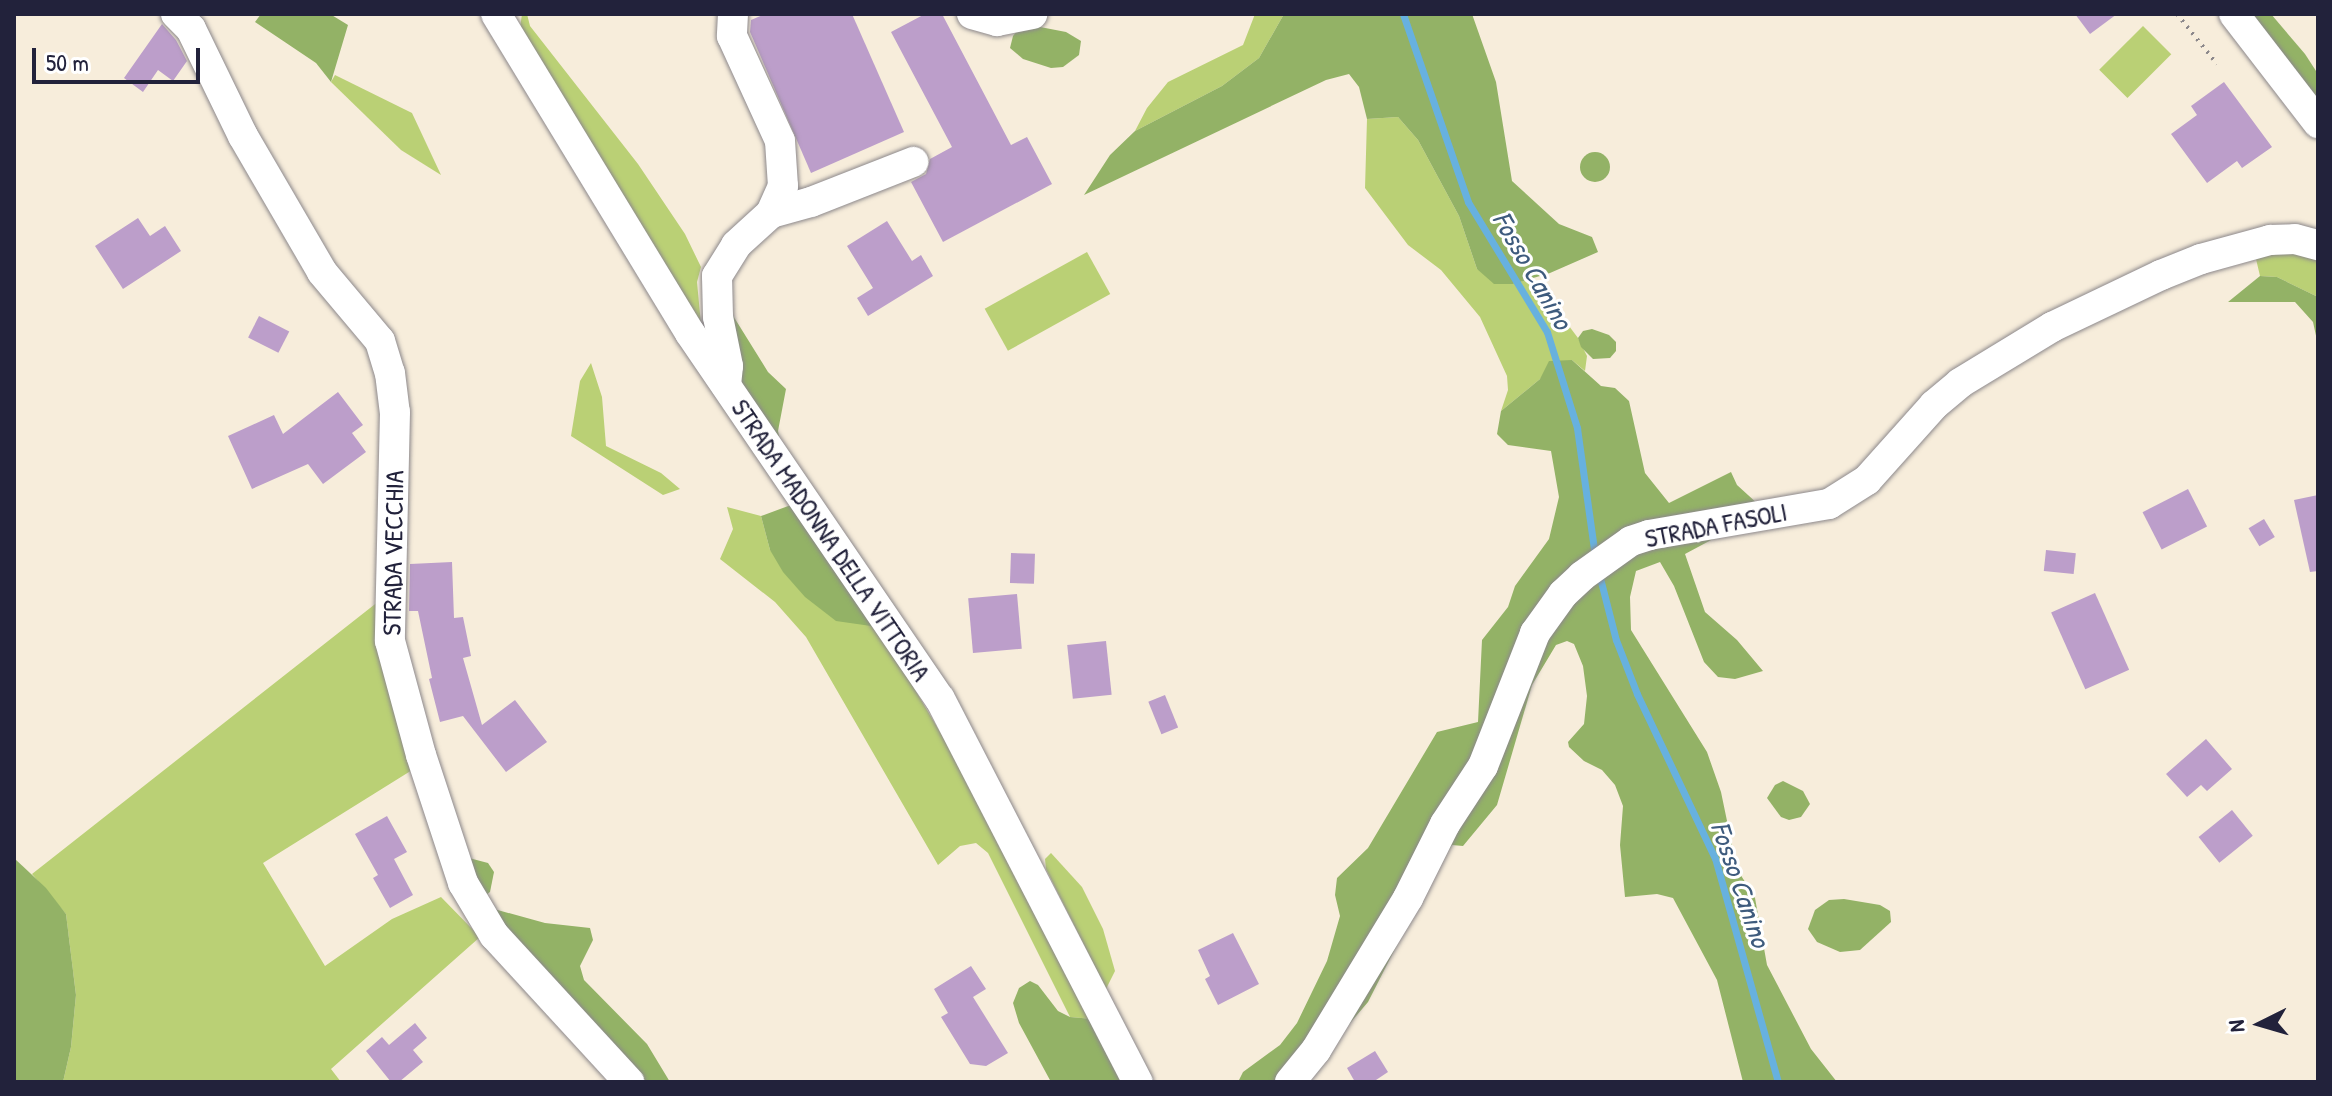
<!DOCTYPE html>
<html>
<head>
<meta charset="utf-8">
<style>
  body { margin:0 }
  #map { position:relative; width:2332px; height:1096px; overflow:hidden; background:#f7eddb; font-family:"Patrick Hand",sans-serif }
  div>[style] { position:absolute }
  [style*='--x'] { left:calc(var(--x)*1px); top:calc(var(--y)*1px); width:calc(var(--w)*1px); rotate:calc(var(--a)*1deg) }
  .green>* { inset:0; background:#bad075; transform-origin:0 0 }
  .forest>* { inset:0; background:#93b266 }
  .round { border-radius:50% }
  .stream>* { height:7px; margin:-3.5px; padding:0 3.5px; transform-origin:3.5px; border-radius:3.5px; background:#67b1df }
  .building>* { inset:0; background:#bc9eca; transform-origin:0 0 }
  .path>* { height:4px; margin-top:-2px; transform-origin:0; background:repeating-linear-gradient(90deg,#8c888b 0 2px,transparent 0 8px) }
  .roads { filter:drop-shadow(0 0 2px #8c888b) drop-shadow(0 0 2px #8c888b) }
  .minor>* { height:30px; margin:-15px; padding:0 15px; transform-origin:15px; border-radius:15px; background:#fff }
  span { translate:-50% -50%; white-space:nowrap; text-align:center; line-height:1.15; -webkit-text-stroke:6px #fff; paint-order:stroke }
  .street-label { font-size:26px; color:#22223b }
  .water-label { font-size:28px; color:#3e5b7d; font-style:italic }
  .frame { position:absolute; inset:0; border:16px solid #22223b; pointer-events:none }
  .north { position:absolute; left:2220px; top:984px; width:80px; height:80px; -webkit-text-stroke:6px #fff; paint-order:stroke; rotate:265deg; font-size:22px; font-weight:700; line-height:32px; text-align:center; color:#22223b }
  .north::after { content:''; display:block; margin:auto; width:28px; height:36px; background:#22223b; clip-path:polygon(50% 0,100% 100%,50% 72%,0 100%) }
  .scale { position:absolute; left:32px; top:48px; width:168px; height:36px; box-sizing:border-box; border:4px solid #22223b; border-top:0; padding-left:10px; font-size:24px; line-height:28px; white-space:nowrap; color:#22223b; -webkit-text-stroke:6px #fff; paint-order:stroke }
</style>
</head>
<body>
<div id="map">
  <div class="green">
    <div style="clip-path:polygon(522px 14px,527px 14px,530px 26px,638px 164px,685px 234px,701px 267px,697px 282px,702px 335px,520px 28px)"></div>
    <div style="clip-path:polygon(1255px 14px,1284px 14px,1259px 58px,1222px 86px,1135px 131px,1147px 108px,1168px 82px,1243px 45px)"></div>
    <div style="left:2143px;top:26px;width:40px;height:62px;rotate:45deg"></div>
    <div style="clip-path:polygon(335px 75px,412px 113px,441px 175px,401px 150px,331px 82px)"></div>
    <div style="clip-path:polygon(1398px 117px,1418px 140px,1459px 216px,1477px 269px,1513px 284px,1533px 278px,1578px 338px,1587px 356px,1585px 371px,1572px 360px,1540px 379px,1501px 411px,1508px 390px,1507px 376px,1480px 317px,1441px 270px,1408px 245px,1365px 188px,1367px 119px)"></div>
    <div style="clip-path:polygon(2290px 248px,2318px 250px,2318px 297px,2277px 277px,2260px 276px,2256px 259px)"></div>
    <div style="left:1087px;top:252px;width:48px;height:117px;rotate:61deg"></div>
    <div style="clip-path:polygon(591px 363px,602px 397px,606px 446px,661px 473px,680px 489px,663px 495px,571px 436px,580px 381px)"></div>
    <div style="clip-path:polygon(727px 507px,761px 516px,770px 550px,878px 627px,973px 788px,1093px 1019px,1070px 1017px,988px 853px,976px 843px,960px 846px,938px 865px,806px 637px,775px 602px,720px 559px,733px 529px)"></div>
    <div style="clip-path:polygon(379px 601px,417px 767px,263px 863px,325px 966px,392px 919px,441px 897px,480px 937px,331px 1069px,341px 1082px,63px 1082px,71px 1047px,76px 995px,66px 914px,32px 874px)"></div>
    <div style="clip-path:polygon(1051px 853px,1082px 887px,1103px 929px,1115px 971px,1106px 989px,1046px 869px,1045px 859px)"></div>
  </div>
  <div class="forest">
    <div style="clip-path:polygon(261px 14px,330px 14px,348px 25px,331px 82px,316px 63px,255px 22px)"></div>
    <div style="clip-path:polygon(1284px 14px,1472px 14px,1496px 82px,1512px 181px,1559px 224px,1592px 237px,1598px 252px,1550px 273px,1513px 284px,1494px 284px,1477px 269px,1459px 216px,1418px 140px,1398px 117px,1367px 119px,1359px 87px,1349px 74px,1326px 80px,1084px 195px,1110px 155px,1135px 131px,1222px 86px,1259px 58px)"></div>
    <div style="clip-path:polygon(2245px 14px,2271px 14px,2305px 54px,2318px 74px,2318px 111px)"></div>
    <div style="clip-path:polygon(1035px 26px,1066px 32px,1081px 41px,1079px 55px,1063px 67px,1051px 68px,1023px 59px,1010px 48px,1013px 36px,1020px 27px)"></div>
    <div class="round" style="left:1580px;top:152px;width:30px;height:30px"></div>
    <div style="clip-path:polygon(2260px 276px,2277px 277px,2318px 297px,2318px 345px,2313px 322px,2295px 302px,2228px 302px)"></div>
    <div style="clip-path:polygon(727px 306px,768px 372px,786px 389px,778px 431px,783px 456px,716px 356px)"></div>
    <div style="clip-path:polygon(1592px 329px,1609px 335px,1616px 342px,1616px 351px,1610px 358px,1593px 359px,1581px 347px,1578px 338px,1583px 331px)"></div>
    <div style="clip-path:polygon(1572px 360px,1601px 386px,1615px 388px,1629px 401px,1645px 473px,1669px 503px,1731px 472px,1737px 485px,1759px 505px,1726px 532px,1685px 554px,1705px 612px,1737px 640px,1763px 671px,1735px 679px,1718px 677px,1704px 662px,1674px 586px,1660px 562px,1636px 571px,1630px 597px,1631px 630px,1707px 752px,1721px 792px,1737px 869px,1755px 898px,1767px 965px,1811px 1049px,1837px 1082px,1743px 1082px,1717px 980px,1673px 898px,1657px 894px,1625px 897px,1620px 845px,1623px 806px,1615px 785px,1602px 770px,1584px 761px,1569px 747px,1568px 742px,1584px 724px,1587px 696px,1583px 666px,1574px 644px,1567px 641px,1556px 645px,1532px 685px,1497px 805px,1463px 846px,1452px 845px,1434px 872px,1368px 1002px,1339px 1036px,1279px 1082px,1238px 1082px,1243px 1072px,1280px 1045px,1297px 1023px,1327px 961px,1340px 916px,1335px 895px,1337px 878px,1368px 848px,1437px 732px,1478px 722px,1482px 640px,1508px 607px,1515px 586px,1549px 539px,1559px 497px,1551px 451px,1508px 445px,1497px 434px,1501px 411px,1540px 379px,1549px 361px)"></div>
    <div style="clip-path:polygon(791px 505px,878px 627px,836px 621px,805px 597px,783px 572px,770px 550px,761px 516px)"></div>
    <div style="clip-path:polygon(1783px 781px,1803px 791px,1810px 804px,1801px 817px,1789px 820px,1781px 817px,1767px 798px,1775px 785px)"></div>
    <div style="clip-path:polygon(14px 858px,46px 888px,66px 914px,76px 995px,71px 1047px,63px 1082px,14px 1082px)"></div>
    <div style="clip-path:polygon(469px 858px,488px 863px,494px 872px,490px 892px,478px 901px)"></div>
    <div style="clip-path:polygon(1844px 899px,1880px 905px,1890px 911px,1891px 922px,1860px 950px,1840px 952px,1817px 942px,1808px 929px,1815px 910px,1829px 900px)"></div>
    <div style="clip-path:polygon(494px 909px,545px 923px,590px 928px,593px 940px,580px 966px,584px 980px,647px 1044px,670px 1082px,634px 1082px,503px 938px)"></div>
    <div style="clip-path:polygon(1030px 981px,1038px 985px,1058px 1011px,1070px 1017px,1093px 1019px,1126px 1082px,1051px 1082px,1019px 1023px,1013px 1003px,1019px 988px)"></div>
  </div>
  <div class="stream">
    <div style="--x:1403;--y:14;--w:199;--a:70.9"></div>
    <div style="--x:1468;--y:202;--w:152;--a:58.7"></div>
    <div style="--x:1547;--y:332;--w:101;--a:72.6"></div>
    <div style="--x:1577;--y:428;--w:129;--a:82"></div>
    <div style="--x:1599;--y:574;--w:68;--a:75.6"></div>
    <div style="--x:1616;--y:640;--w:58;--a:68.7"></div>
    <div style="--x:1637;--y:694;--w:182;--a:64.6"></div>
    <div style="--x:1715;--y:858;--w:233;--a:74.3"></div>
  </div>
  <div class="building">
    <div style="clip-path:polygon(765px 14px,852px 14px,904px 132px,811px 173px,750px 32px,751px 20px)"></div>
    <div style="clip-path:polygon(925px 14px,942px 14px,1011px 145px,1027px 137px,1052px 184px,943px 242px,911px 182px,926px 174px,930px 159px,952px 147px,891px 32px)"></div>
    <div style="clip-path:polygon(2075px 14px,2117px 14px,2090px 34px)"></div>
    <div style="clip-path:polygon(162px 24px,176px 40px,187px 61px,173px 81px,158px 70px,143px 92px,124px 78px)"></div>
    <div style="clip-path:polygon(2224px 82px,2272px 147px,2242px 168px,2237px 161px,2207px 183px,2171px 134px,2197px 115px,2191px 106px)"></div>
    <div style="clip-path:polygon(138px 218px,150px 236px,165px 226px,181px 251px,123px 289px,95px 246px)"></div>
    <div style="clip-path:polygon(887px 221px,912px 261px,921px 255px,933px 276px,868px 316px,857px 298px,873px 288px,847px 246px)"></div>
    <div style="left:259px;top:316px;width:34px;height:24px;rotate:27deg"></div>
    <div style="clip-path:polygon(338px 392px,363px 425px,352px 433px,366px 452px,323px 484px,308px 464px,252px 489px,228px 436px,274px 415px,283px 434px)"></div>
    <div style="left:2188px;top:489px;width:42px;height:51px;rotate:63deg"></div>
    <div style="clip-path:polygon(2318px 495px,2318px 571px,2310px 572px,2294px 500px)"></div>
    <div style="left:2264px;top:519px;width:21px;height:18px;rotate:59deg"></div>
    <div style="left:2046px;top:550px;width:30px;height:21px;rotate:6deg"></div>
    <div style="left:1011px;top:553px;width:24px;height:30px;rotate:2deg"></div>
    <div style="clip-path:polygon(452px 562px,454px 618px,463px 617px,471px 656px,463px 658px,482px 725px,515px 700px,547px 742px,506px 772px,463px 716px,440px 722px,429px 679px,432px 678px,418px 611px,409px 611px,410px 564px)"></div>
    <div style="left:2095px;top:593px;width:84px;height:48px;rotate:66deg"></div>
    <div style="left:1017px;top:594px;width:55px;height:49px;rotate:85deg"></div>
    <div style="left:1106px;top:641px;width:54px;height:39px;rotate:84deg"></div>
    <div style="left:1165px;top:695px;width:35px;height:18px;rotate:68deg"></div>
    <div style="clip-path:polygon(2206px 739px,2232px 769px,2207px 791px,2201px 785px,2187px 797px,2166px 774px)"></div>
    <div style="left:2232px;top:810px;width:33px;height:43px;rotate:51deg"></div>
    <div style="clip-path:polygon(387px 816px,407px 852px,394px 859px,413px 895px,390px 908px,373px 878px,378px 875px,355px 834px)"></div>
    <div style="clip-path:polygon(1233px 933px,1259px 984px,1218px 1005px,1205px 979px,1210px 976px,1198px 950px)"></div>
    <div style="clip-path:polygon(971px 966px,986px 989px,973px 997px,1008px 1053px,986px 1066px,970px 1064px,941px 1017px,948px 1013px,934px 989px)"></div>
    <div style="clip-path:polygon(415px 1023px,427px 1038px,413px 1050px,423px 1062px,399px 1082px,391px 1082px,366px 1051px,382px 1037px,389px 1045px)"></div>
    <div style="clip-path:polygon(1375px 1051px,1388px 1072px,1373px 1082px,1355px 1082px,1347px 1068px)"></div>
  </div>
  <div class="path">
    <div style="--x:2177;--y:14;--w:64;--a:51.3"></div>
  </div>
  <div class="roads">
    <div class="minor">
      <div style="--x:176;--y:14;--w:21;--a:45"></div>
      <div style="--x:191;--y:29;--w:119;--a:64.1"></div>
      <div style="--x:243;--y:136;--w:157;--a:59.8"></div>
      <div style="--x:322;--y:272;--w:90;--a:50"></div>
      <div style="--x:380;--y:341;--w:34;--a:73"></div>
      <div style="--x:390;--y:373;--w:39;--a:83"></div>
      <div style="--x:395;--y:412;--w:229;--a:91.3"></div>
      <div style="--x:390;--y:641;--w:118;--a:74.8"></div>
      <div style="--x:421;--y:755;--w:135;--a:71.8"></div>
      <div style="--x:463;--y:883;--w:61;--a:59.2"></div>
      <div style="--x:494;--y:935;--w:200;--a:47.4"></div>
      <div style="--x:496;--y:14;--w:373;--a:58.7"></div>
      <div style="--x:690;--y:333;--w:443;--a:55.7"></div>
      <div style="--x:940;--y:699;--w:431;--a:62.7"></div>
      <div style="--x:733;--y:14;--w:22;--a:93"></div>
      <div style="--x:732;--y:36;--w:115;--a:65.4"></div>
      <div style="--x:780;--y:141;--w:45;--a:86.2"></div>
      <div style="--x:783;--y:186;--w:30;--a:114"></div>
      <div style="--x:972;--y:14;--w:26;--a:16"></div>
      <div style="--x:997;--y:21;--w:36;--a:-11"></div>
      <div style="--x:2234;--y:14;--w:138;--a:52.4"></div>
      <div style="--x:726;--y:385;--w:19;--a:-84"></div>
      <div style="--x:728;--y:366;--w:50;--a:-101.5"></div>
      <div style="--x:718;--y:317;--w:41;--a:-91.4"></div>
      <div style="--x:717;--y:276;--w:36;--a:-58"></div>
      <div style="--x:736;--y:245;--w:47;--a:-42.4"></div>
      <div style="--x:771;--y:213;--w:41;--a:-15.4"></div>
      <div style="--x:811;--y:202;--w:110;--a:-21.4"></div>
      <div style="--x:1290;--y:1082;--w:41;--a:-50.9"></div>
      <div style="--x:1316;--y:1050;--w:178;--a:-58.8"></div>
      <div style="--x:1408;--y:898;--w:83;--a:-63.4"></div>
      <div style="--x:1445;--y:824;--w:69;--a:-56.8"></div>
      <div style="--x:1483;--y:766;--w:143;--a:-68.6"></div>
      <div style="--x:1535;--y:633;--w:48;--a:-54.3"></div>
      <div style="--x:1563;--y:594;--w:26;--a:-43"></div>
      <div style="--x:1582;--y:576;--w:60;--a:-35.5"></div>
      <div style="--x:1631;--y:541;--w:19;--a:-18"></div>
      <div style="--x:1649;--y:535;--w:183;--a:-9.8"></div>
      <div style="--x:1829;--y:504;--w:45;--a:-32.3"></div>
      <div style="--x:1867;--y:480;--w:101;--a:-48.2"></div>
      <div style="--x:1934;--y:405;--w:34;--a:-40"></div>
      <div style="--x:1960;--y:383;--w:108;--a:-31.3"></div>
      <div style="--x:2052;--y:327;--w:121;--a:-25.5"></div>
      <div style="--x:2161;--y:275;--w:43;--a:-21.8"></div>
      <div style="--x:2201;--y:259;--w:72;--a:-15.4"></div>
      <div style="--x:2270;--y:240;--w:25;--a:-2"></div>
      <div style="--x:2295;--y:239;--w:24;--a:15"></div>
    </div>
  </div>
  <div class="street-label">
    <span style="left:1716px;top:525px;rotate:-11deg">STRADA FASOLI</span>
    <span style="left:831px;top:540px;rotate:56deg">STRADA MADONNA DELLA VITTORIA</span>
    <span style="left:393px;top:553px;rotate:-89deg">STRADA VECCHIA</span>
  </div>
  <div class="water-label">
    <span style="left:1533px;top:270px;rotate:60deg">Fosso Canino</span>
    <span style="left:1741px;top:884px;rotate:71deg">Fosso Canino</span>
  </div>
  <div class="frame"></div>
  <div class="north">N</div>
  <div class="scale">50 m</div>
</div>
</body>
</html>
